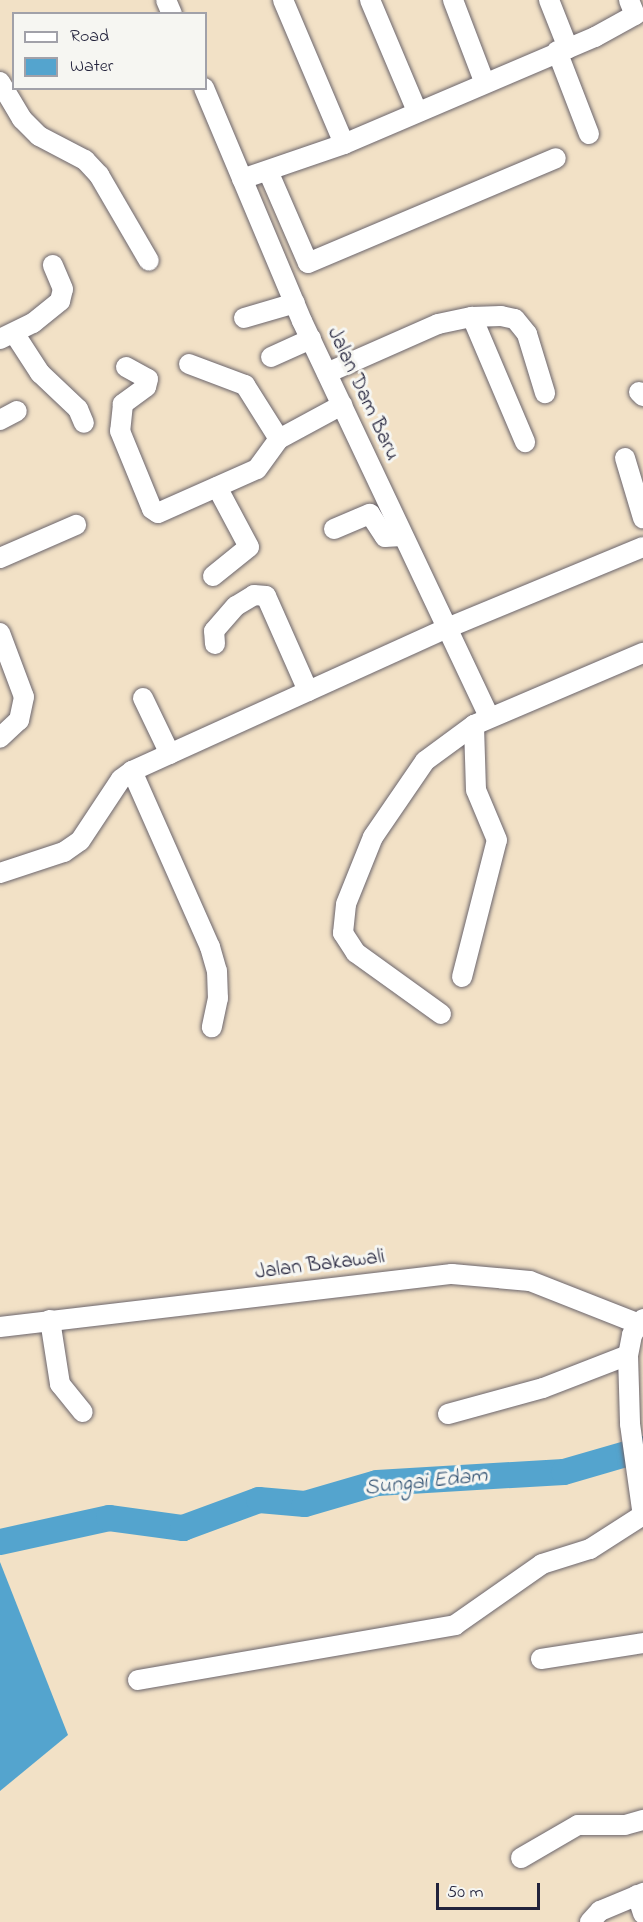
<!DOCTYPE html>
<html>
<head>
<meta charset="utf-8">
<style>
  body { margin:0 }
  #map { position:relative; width:643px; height:1922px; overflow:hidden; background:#f2e1c6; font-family:"Indie Flower",sans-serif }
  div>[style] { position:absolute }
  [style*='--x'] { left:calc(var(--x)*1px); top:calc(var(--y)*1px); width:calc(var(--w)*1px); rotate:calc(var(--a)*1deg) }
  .water>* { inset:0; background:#54a4ce }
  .river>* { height:26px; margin:-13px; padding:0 13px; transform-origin:13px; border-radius:13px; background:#54a4ce }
  .roads { filter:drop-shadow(0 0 2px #6b656c) drop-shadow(0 0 2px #6b656c) }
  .minor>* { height:20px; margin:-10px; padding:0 10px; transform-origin:10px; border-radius:10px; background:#fff }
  span { translate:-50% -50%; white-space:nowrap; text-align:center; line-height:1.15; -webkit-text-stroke:6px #f6f6f2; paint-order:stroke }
  .street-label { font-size:21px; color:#22223b }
  .water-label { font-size:22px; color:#365676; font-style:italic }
  .legend { position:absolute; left:12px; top:12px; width:195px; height:78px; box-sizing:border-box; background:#f6f6f2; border:2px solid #a1a1a9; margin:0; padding:8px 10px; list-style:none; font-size:18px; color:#22223b }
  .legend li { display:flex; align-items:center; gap:12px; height:30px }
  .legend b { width:30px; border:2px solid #a1a1a9 }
  .scale { position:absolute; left:436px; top:1883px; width:104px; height:27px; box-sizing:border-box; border:3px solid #22223b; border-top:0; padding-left:8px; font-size:18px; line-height:21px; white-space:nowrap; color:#22223b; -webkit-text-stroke:4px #f6f6f2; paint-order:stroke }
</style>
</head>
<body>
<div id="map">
  <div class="water">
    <div style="clip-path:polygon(0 1562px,68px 1735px,0 1791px)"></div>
  </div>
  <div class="river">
    <div style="--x:0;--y:1542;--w:112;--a:-12.4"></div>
    <div style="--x:109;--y:1518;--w:75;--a:7.7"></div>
    <div style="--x:183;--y:1528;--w:81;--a:-20.2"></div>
    <div style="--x:259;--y:1500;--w:46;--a:5"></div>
    <div style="--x:305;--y:1504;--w:75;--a:-16.3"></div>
    <div style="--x:377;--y:1483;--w:187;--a:-3.4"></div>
    <div style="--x:564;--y:1472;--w:82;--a:-16.2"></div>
  </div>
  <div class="roads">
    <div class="minor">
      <div style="--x:166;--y:0;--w:15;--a:67"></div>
      <div style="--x:283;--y:0;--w:156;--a:67"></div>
      <div style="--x:370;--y:0;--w:121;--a:67.1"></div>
      <div style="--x:453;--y:0;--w:87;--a:69.1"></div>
      <div style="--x:549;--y:0;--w:52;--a:68.4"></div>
      <div style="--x:557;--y:51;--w:89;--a:68.9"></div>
      <div style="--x:0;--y:82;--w:43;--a:59.3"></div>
      <div style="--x:22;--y:119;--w:24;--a:45"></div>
      <div style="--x:39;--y:136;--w:52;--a:27.6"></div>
      <div style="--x:85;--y:160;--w:21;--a:47"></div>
      <div style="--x:99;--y:175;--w:99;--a:59.8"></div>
      <div style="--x:204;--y:88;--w:253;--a:67.2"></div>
      <div style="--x:302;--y:321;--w:437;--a:64.7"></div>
      <div style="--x:268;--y:171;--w:100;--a:66.5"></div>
      <div style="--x:308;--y:263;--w:269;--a:-22.9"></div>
      <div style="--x:242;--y:179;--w:108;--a:-18.9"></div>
      <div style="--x:344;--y:144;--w:273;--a:-23.1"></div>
      <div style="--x:595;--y:37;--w:46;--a:-28.8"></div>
      <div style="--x:635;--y:15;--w:16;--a:-112"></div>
      <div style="--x:472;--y:317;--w:136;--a:67"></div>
      <div style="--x:244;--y:318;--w:53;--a:-16.4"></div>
      <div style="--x:14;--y:333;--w:48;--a:57"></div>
      <div style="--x:40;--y:373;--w:52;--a:43.5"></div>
      <div style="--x:78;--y:409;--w:15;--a:67"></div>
      <div style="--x:0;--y:339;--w:37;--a:-26"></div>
      <div style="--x:33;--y:323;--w:35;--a:-39"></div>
      <div style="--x:60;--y:301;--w:12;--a:-76"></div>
      <div style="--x:63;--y:289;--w:26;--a:-113"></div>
      <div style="--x:271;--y:357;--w:44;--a:-24.2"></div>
      <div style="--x:189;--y:364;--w:60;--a:20.6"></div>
      <div style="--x:245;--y:385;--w:64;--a:57.8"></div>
      <div style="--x:126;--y:367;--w:25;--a:29"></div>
      <div style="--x:148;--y:379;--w:8;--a:104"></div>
      <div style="--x:146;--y:387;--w:29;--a:144"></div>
      <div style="--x:123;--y:404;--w:27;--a:96"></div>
      <div style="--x:120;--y:431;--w:84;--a:67.7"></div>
      <div style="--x:152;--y:509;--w:7;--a:34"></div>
      <div style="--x:158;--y:513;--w:108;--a:-24"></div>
      <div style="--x:257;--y:469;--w:37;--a:-54"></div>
      <div style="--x:279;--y:439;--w:72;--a:-28.4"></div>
      <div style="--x:327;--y:373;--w:121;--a:-23.8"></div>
      <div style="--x:438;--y:324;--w:35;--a:-12"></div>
      <div style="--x:472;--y:317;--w:29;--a:-2"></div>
      <div style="--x:501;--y:316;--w:14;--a:12"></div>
      <div style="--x:515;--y:319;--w:19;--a:51"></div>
      <div style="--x:527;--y:334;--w:62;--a:73"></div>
      <div style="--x:639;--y:392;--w:6;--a:45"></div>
      <div style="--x:0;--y:420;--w:19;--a:-28"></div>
      <div style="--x:625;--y:458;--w:63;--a:73.3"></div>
      <div style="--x:334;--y:529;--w:39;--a:-23"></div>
      <div style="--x:370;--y:514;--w:27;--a:57"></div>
      <div style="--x:385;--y:537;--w:17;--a:-3"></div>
      <div style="--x:0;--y:558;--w:83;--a:-23.5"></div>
      <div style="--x:213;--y:576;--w:46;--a:-38.9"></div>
      <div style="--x:249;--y:547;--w:68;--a:-118.1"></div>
      <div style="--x:0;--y:633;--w:68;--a:69.4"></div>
      <div style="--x:24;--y:697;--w:24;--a:102"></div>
      <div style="--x:19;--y:720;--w:26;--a:137"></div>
      <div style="--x:215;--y:644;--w:13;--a:-94"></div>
      <div style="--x:214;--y:631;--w:33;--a:-49"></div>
      <div style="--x:236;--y:606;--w:21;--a:-31"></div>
      <div style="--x:254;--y:595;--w:12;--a:5"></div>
      <div style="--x:266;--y:596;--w:104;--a:66.1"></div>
      <div style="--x:143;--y:698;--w:62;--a:64.3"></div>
      <div style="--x:132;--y:771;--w:193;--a:66.1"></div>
      <div style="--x:210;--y:947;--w:25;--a:74"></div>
      <div style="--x:217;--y:971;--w:27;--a:88"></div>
      <div style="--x:218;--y:998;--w:30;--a:102"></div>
      <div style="--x:0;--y:873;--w:67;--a:-18.2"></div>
      <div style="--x:64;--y:852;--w:19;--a:-35"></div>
      <div style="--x:80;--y:841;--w:74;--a:-56.5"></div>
      <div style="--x:121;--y:779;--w:14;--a:-36"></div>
      <div style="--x:132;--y:771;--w:344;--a:-24.4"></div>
      <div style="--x:445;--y:629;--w:214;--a:-22.5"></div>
      <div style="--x:462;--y:977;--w:141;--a:-75.7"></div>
      <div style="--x:497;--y:840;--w:54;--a:-112.8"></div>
      <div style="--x:476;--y:790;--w:65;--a:-91.8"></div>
      <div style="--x:441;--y:1014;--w:105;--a:-144.3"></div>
      <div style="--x:356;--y:953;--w:24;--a:-123"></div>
      <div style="--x:343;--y:933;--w:29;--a:-84"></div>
      <div style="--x:346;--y:904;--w:72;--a:-68.1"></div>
      <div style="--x:373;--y:837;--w:92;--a:-55.6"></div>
      <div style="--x:425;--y:761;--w:61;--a:-36.3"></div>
      <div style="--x:474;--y:725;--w:184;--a:-23.1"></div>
      <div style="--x:643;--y:1319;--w:19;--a:125"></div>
      <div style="--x:632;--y:1335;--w:20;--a:101"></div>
      <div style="--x:628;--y:1355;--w:69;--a:88.3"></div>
      <div style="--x:630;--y:1424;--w:94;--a:82"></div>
      <div style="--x:50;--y:1320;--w:65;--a:81.1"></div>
      <div style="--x:60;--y:1384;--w:36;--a:51"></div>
      <div style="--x:0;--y:1327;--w:455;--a:-6.7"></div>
      <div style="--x:452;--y:1274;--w:78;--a:5.1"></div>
      <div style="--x:530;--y:1281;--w:117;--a:21.5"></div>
      <div style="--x:448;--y:1414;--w:98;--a:-15.3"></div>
      <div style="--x:543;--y:1388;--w:91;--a:-21.2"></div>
      <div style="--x:541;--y:1659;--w:103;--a:-8.9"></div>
      <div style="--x:138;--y:1680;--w:322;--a:-9.8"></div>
      <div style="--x:455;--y:1625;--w:106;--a:-35"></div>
      <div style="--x:542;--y:1564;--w:50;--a:-17.4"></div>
      <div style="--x:590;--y:1549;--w:63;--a:-32.7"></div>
      <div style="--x:521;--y:1858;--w:66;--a:-30.1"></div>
      <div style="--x:578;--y:1825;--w:47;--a:0"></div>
      <div style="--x:625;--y:1825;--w:19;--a:-16"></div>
      <div style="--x:637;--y:1895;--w:20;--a:72"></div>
      <div style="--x:590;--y:1922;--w:15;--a:-48"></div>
      <div style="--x:600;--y:1911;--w:47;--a:-22.7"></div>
    </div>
  </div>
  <div class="street-label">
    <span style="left:363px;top:394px;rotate:65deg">Jalan Dam Baru</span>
    <span style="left:320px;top:1265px;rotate:-7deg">Jalan Bakawali</span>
  </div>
  <div class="water-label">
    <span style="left:426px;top:1483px;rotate:-6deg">Sungai Edam</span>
  </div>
  <ul class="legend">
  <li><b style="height:8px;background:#fff"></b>Road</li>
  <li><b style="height:16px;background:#54a4ce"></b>Water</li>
  </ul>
  <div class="scale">50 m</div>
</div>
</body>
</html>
